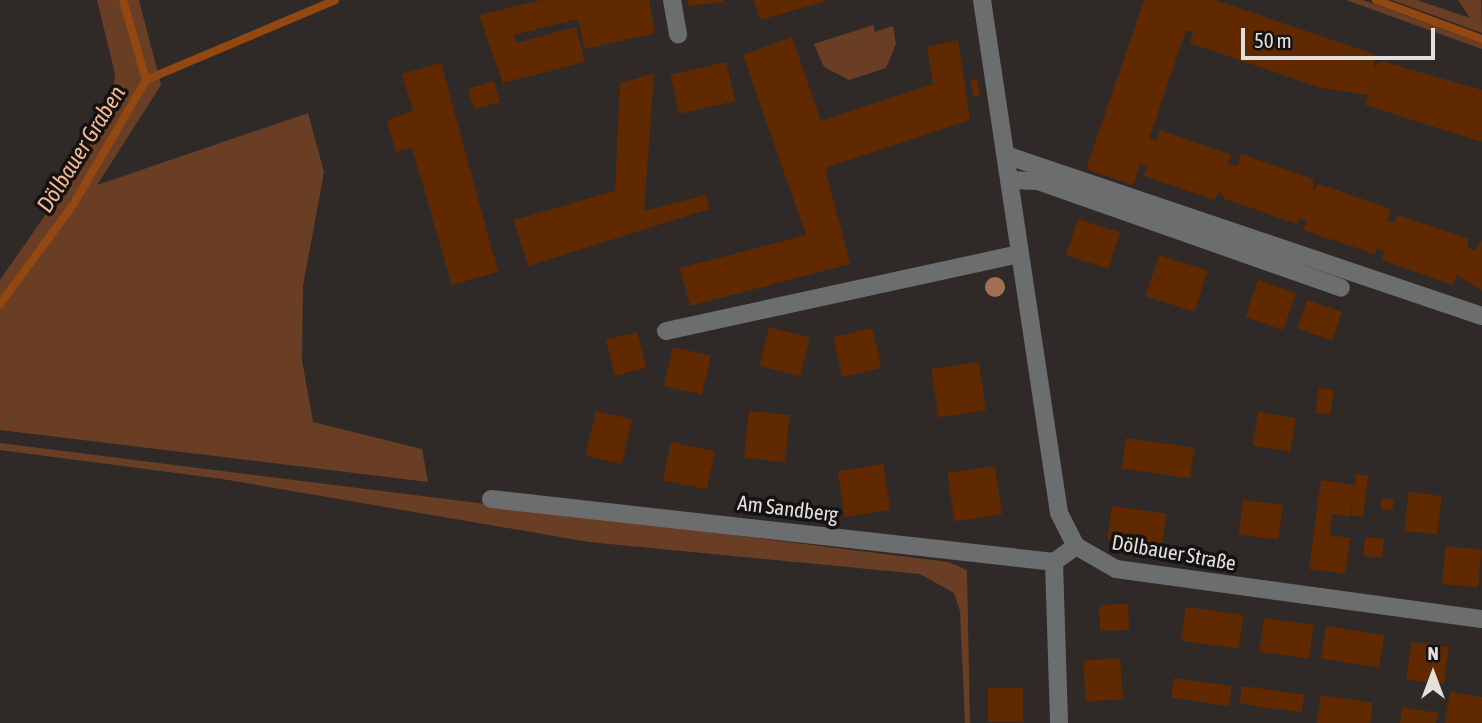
<!DOCTYPE html>
<html>
<head>
<meta charset="utf-8">
<style>
  body { margin:0 }
  #map { position:relative; width:1482px; height:723px; overflow:hidden; background:#2f2a27; font-family:"Asap Condensed",sans-serif }
  div>[style] { position:absolute }
  [style*='--x'] { left:calc(var(--x)*1px); top:calc(var(--y)*1px); width:calc(var(--w)*1px); rotate:calc(var(--a)*1deg) }
  .green>* { inset:0; background:#6a3e25 }
  .stream>* { height:8px; margin:-4px; padding:0 4px; transform-origin:4px; border-radius:4px; background:#934711 }
  .building>* { inset:0; background:#612900; transform-origin:0 0 }
  .minor>* { height:18px; margin:-9px; padding:0 9px; transform-origin:9px; border-radius:9px; background:#6b6d6f }
  .trees>* { width:20px; height:20px; margin:-10px; border-radius:50%; background:#a17054 }
  span { translate:-50% -50%; white-space:nowrap; text-align:center; line-height:1.15; -webkit-text-stroke:7px #151312; paint-order:stroke }
  .street-label { font-size:21px; color:#e2dfdd }
  .water-label { font-size:23px; color:#f8b793; font-style:italic }
  .north { position:absolute; left:1398px; top:639px; width:70px; height:70px; -webkit-text-stroke:5px #151312; paint-order:stroke; rotate:0deg; font-size:19px; font-weight:700; line-height:28px; text-align:center; color:#e2dfdd }
  .north::after { content:''; display:block; margin:auto; width:24px; height:32px; background:#e2dfdd; clip-path:polygon(50% 0,100% 100%,50% 72%,0 100%) }
  .scale { position:absolute; left:1241px; top:28px; width:194px; height:32px; box-sizing:border-box; border:4px solid #e2dfdd; border-top:0; padding-left:9px; font-size:21px; line-height:24px; white-space:nowrap; color:#e2dfdd; -webkit-text-stroke:5px #151312; paint-order:stroke }
</style>
</head>
<body>
<div id="map">
  <div class="green">
    <div style="clip-path:polygon(97px 0,139px 0,161px 85px,97px 185px,308px 113px,324px 172px,303px 286px,302px 360px,313px 422px,422px 449px,428px 482px,0 430px,0 280px,76px 171px,112px 101px,115px 74px)"></div>
    <div style="clip-path:polygon(1346px 0,1363px 0,1482px 43px,1482px 49px)"></div>
    <div style="clip-path:polygon(1392px 0,1417px 0,1470px 18px,1458px 0,1481px 0,1482px 33px)"></div>
    <div style="clip-path:polygon(873px 25px,875px 32px,893px 26px,896px 44px,886px 68px,849px 80px,824px 67px,814px 44px)"></div>
    <div style="clip-path:polygon(0 443px,948px 562px,967px 570px,970px 723px,965px 723px,960px 611px,954px 593px,920px 574px,589px 542px,222px 479px,0 450px)"></div>
  </div>
  <div class="stream">
    <div style="--x:1376;--y:0;--w:113;--a:20.2"></div>
    <div style="--x:146;--y:80;--w:205;--a:-22.9"></div>
    <div style="--x:0;--y:304;--w:123;--a:-53.6"></div>
    <div style="--x:73;--y:205;--w:145;--a:-59.7"></div>
    <div style="--x:146;--y:80;--w:83;--a:-106"></div>
  </div>
  <div class="building">
    <div style="clip-path:polygon(542px 0,649px 0,655px 33px,585px 49px,578px 19px,514px 35px,516px 43px,576px 27px,585px 62px,503px 83px,479px 15px)"></div>
    <div style="clip-path:polygon(688px 0,723px 0,723px 2px,688px 6px)"></div>
    <div style="clip-path:polygon(754px 0,826px 0,826px 1px,760px 20px)"></div>
    <div style="clip-path:polygon(1144px 0,1215px 0,1374px 54px,1374px 68px,1381px 61px,1482px 90px,1482px 142px,1365px 105px,1368px 95px,1321px 88px,1190px 43px,1193px 32px,1186px 30px,1149px 139px,1156px 141px,1160px 130px,1231px 155px,1228px 164px,1237px 166px,1241px 154px,1313px 179px,1313px 192px,1319px 184px,1391px 209px,1387px 220px,1395px 223px,1398px 215px,1469px 239px,1467px 248px,1475px 250px,1482px 240px,1482px 291px,1457px 275px,1453px 285px,1382px 260px,1385px 251px,1377px 248px,1375px 254px,1303px 230px,1307px 221px,1299px 218px,1297px 224px,1225px 199px,1219px 191px,1215px 200px,1144px 176px,1147px 167px,1140px 164px,1133px 185px,1086px 169px)"></div>
    <div style="clip-path:polygon(792px 37px,821px 121px,933px 84px,927px 47px,958px 40px,970px 120px,825px 168px,850px 264px,690px 306px,680px 268px,806px 235px,743px 55px)"></div>
    <div style="left:726px;top:62px;width:40px;height:57px;rotate:77deg"></div>
    <div style="clip-path:polygon(441px 63px,498px 272px,452px 285px,412px 148px,396px 152px,387px 121px,413px 110px,402px 74px)"></div>
    <div style="clip-path:polygon(654px 73px,644px 211px,706px 195px,709px 209px,528px 266px,514px 220px,615px 191px,620px 83px)"></div>
    <div style="clip-path:polygon(977px 79px,980px 96px,973px 97px,971px 80px)"></div>
    <div style="left:494px;top:81px;width:22px;height:27px;rotate:74deg"></div>
    <div style="left:1078px;top:219px;width:44px;height:38px;rotate:18deg"></div>
    <div style="left:1159px;top:255px;width:51px;height:43px;rotate:18deg"></div>
    <div style="left:1258px;top:280px;width:40px;height:39px;rotate:19deg"></div>
    <div style="left:1307px;top:300px;width:37px;height:30px;rotate:19deg"></div>
    <div style="left:769px;top:327px;width:42px;height:40px;rotate:14deg"></div>
    <div style="left:872px;top:328px;width:41px;height:40px;rotate:77deg"></div>
    <div style="left:637px;top:332px;width:37px;height:32px;rotate:76deg"></div>
    <div style="left:673px;top:347px;width:39px;height:40px;rotate:13deg"></div>
    <div style="left:979px;top:362px;width:49px;height:48px;rotate:82deg"></div>
    <div style="left:1319px;top:388px;width:15px;height:25px;rotate:8deg"></div>
    <div style="left:596px;top:411px;width:37px;height:46px;rotate:13deg"></div>
    <div style="left:749px;top:411px;width:41px;height:47px;rotate:6deg"></div>
    <div style="left:1258px;top:412px;width:38px;height:34px;rotate:9deg"></div>
    <div style="left:1126px;top:438px;width:69px;height:31px;rotate:8deg"></div>
    <div style="left:671px;top:442px;width:45px;height:39px;rotate:12deg"></div>
    <div style="left:883px;top:464px;width:46px;height:46px;rotate:81deg"></div>
    <div style="left:995px;top:466px;width:49px;height:48px;rotate:82deg"></div>
    <div style="clip-path:polygon(1356px 474px,1368px 476px,1363px 517px,1351px 515px,1353px 493px,1350px 517px,1332px 514px,1329px 535px,1350px 538px,1345px 574px,1309px 569px,1321px 480px,1355px 485px)"></div>
    <div style="left:1409px;top:492px;width:33px;height:39px;rotate:7deg"></div>
    <div style="left:1382px;top:498px;width:12px;height:11px;rotate:9deg"></div>
    <div style="left:1243px;top:500px;width:40px;height:35px;rotate:7deg"></div>
    <div style="left:1112px;top:506px;width:55px;height:33px;rotate:8deg"></div>
    <div style="left:1365px;top:537px;width:19px;height:19px;rotate:6deg"></div>
    <div style="left:1446px;top:546px;width:36px;height:38px;rotate:6deg"></div>
    <div style="left:1128px;top:604px;width:26px;height:29px;rotate:88deg"></div>
    <div style="left:1186px;top:607px;width:58px;height:34px;rotate:8deg"></div>
    <div style="left:1264px;top:618px;width:50px;height:34px;rotate:8deg"></div>
    <div style="left:1326px;top:626px;width:59px;height:33px;rotate:9deg"></div>
    <div style="left:1411px;top:642px;width:38px;height:38px;rotate:7deg"></div>
    <div style="left:1120px;top:658px;width:41px;height:37px;rotate:86deg"></div>
    <div style="left:1174px;top:678px;width:58px;height:20px;rotate:8deg"></div>
    <div style="left:1242px;top:686px;width:63px;height:18px;rotate:8deg"></div>
    <div style="left:988px;top:688px;width:35px;height:34px"></div>
    <div style="clip-path:polygon(1450px 692px,1482px 697px,1482px 723px,1445px 723px)"></div>
    <div style="clip-path:polygon(1321px 695px,1373px 703px,1370px 723px,1317px 723px)"></div>
    <div style="clip-path:polygon(1402px 707px,1438px 713px,1436px 723px,1400px 723px)"></div>
  </div>
  <div class="minor">
    <div style="--x:672;--y:0;--w:35;--a:80"></div>
    <div style="--x:982;--y:0;--w:519;--a:81.46"></div>
    <div style="--x:1059;--y:513;--w:37;--a:63"></div>
    <div style="--x:1076;--y:546;--w:46;--a:29.9"></div>
    <div style="--x:1116;--y:569;--w:369;--a:7.8"></div>
    <div style="--x:1006;--y:155;--w:502;--a:18.69"></div>
    <div style="--x:1010;--y:180;--w:28;--a:2"></div>
    <div style="--x:1038;--y:181;--w:321;--a:19.4"></div>
    <div style="--x:666;--y:331;--w:362;--a:-12.3"></div>
    <div style="--x:491;--y:499;--w:567;--a:6.38"></div>
    <div style="--x:1054;--y:562;--w:27;--a:-36"></div>
    <div style="--x:1054;--y:562;--w:161;--a:88.2"></div>
  </div>
  <div class="trees">
    <div style="left:995px;top:287px"></div>
  </div>
  <div class="street-label">
    <span style="left:788px;top:508px;rotate:7deg">Am Sandberg</span>
    <span style="left:1174px;top:552px;rotate:10deg">Dölbauer Straße</span>
  </div>
  <div class="water-label">
    <span style="left:81px;top:149px;rotate:-58deg">Dölbauer Graben</span>
  </div>
  <div class="north">N</div>
  <div class="scale">50 m</div>
</div>
</body>
</html>
